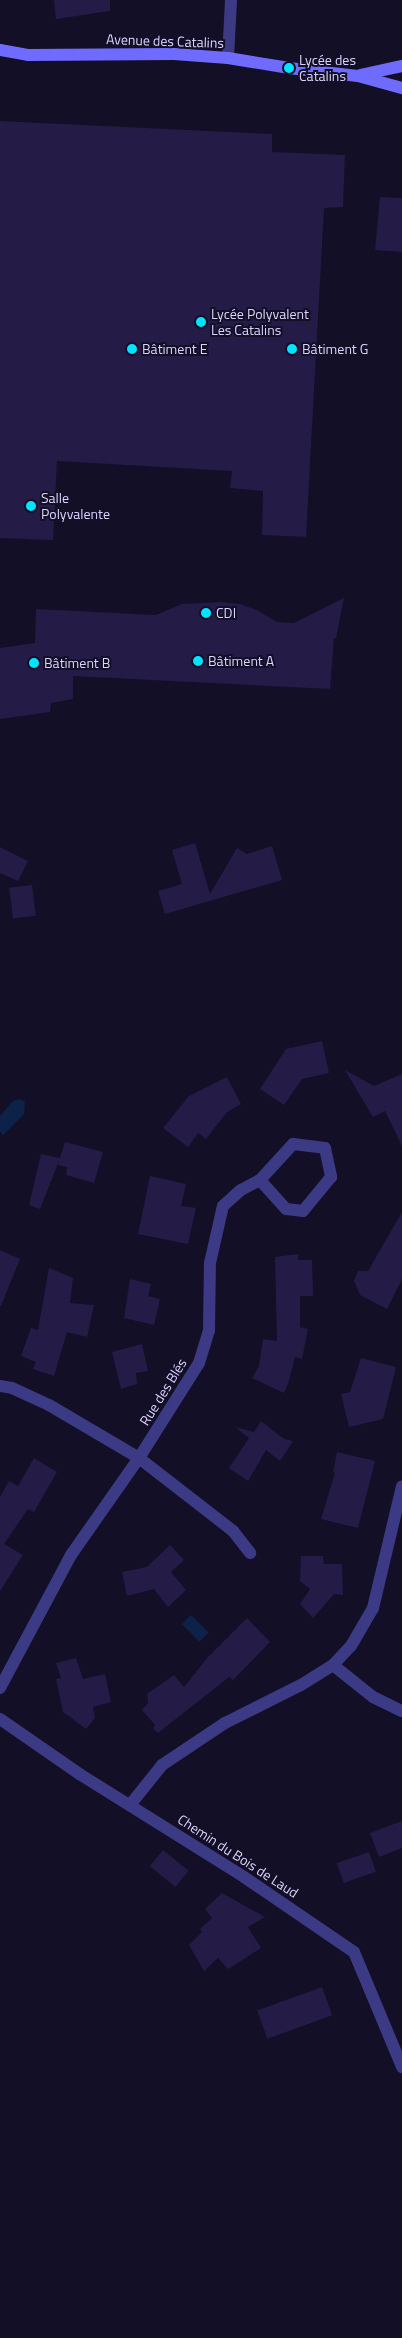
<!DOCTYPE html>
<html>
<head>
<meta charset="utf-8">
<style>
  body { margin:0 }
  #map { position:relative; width:402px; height:2338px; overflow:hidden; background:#130f26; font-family:"Titillium Web",sans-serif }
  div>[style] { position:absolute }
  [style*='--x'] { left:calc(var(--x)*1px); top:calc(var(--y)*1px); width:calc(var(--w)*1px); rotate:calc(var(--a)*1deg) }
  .water>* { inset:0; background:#0c2248; transform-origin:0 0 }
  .building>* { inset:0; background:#241b47; transform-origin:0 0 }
  .street>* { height:12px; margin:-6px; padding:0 6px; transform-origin:6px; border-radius:6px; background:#3d3a85 }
  .secondary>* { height:12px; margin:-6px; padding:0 6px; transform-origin:6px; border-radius:6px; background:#6f6bff }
  .dots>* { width:14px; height:14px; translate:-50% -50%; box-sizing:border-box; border:2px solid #130f26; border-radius:50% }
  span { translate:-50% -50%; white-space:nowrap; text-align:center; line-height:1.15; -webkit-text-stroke:4px #130f26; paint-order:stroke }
  .street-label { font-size:14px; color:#d9d4ff }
  .poi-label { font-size:14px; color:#d9d4ff }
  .left { translate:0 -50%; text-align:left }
</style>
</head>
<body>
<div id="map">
  <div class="water">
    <div style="clip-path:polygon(20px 1099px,25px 1102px,24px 1114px,3px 1135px,0 1131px,0 1116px,13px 1101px)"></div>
    <div style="left:191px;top:1615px;width:25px;height:13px;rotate:45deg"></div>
  </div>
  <div class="building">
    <div style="clip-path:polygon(54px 0,110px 0,110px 11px,56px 19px)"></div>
    <div style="clip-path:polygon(0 121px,272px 134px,272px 152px,345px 155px,343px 207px,324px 208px,306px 537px,262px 535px,263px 491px,230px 488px,232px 471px,57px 461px,53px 540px,0 538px)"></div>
    <div style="clip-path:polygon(380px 197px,402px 198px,402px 252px,375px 250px)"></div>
    <div style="clip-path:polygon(344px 598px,336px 638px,334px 638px,330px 689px,73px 676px,73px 699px,51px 703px,50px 712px,0 719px,0 648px,35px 643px,36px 609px,156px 615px,182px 604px,220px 602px,240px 604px,257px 610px,277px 622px,294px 623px)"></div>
    <div style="clip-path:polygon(195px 843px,210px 894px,237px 848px,247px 854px,272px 846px,282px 880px,165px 914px,158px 891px,182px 884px,172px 850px)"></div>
    <div style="clip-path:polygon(0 847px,28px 861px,18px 881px,0 873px)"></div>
    <div style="left:32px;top:885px;width:31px;height:23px;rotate:83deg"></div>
    <div style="clip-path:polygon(322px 1041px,329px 1073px,302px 1079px,284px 1105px,260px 1089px,286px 1049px)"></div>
    <div style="clip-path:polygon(345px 1070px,374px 1086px,402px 1074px,402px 1146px,385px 1111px,373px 1117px)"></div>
    <div style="clip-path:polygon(227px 1077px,241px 1104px,227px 1112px,206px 1139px,198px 1133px,188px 1147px,163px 1128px,189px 1096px)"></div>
    <div style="clip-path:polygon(65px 1142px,103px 1152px,94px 1183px,66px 1175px,67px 1167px,58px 1165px,59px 1161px,40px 1209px,29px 1205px,41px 1154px,60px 1158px)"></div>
    <div style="clip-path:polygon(150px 1176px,186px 1184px,181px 1206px,196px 1208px,188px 1244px,138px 1234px)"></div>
    <div style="clip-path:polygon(402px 1212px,402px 1279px,387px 1309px,360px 1295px,354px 1281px,358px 1271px,368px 1271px)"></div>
    <div style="clip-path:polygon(0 1250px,20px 1259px,1px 1306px,0 1306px)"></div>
    <div style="clip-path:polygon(298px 1254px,298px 1260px,312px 1260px,313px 1296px,300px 1296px,300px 1327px,308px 1329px,302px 1359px,295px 1357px,288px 1384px,284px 1393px,252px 1378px,259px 1366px,263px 1339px,277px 1341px,275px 1257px)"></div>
    <div style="clip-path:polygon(49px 1268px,73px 1278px,70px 1303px,94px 1305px,87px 1337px,67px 1332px,54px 1376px,33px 1369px,36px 1362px,21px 1356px,31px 1328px,38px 1330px)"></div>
    <div style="clip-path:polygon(130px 1279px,151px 1284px,148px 1296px,160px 1299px,154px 1325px,124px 1318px)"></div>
    <div style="clip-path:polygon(142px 1344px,148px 1371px,136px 1373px,137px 1384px,121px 1389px,112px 1352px)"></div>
    <div style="clip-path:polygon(361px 1358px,396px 1367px,383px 1419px,349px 1427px,341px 1394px,350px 1392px)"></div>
    <div style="clip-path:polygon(261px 1421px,284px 1439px,293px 1441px,280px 1461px,266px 1450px,248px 1481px,229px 1468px,249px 1438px,235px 1427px,254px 1432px)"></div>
    <div style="clip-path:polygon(337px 1452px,375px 1461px,358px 1528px,321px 1519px,335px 1473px,333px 1472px)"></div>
    <div style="clip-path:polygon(34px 1458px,57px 1472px,34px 1512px,28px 1509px,4px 1544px,23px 1555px,0 1591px,0 1497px,9px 1481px,18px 1486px)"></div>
    <div style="clip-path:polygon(170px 1545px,184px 1560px,171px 1572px,186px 1590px,168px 1607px,154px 1589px,127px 1596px,122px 1572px,147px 1567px)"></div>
    <div style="clip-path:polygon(301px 1556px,323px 1556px,324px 1564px,342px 1564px,343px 1595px,334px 1594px,313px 1618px,300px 1604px,310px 1589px,300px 1581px)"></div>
    <div style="clip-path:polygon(247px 1618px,270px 1642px,233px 1680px,229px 1677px,158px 1733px,153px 1728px,155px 1725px,142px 1710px,148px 1703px,147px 1694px,174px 1675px,184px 1687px,208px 1657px)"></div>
    <div style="clip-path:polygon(76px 1658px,83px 1679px,105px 1674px,111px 1702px,93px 1707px,95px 1718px,86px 1729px,63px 1712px,56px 1679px,61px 1678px,56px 1663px)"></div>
    <div style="clip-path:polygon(402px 1821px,402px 1848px,379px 1857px,370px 1833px)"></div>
    <div style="left:163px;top:1850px;width:33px;height:21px;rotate:39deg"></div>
    <div style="left:369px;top:1852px;width:21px;height:34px;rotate:71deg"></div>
    <div style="clip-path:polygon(222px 1893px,265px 1917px,248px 1927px,261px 1948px,228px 1969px,218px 1958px,204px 1971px,189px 1945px,202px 1932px,200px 1929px,212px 1918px,205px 1909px)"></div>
    <div style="left:322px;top:1987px;width:30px;height:69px;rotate:70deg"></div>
  </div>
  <div class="street">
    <div style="--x:228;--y:58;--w:58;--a:-87"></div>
    <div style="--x:0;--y:1386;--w:12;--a:9"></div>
    <div style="--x:12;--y:1388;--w:41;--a:24.7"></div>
    <div style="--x:49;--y:1405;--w:104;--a:30.5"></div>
    <div style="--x:139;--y:1458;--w:119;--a:37.8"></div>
    <div style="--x:233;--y:1531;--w:28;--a:52"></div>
    <div style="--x:333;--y:1665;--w:51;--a:38.7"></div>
    <div style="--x:373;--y:1697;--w:32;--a:26"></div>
    <div style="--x:0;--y:1688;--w:151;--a:-61.9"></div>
    <div style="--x:71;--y:1555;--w:118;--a:-55"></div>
    <div style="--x:139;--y:1458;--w:112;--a:-57.7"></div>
    <div style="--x:199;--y:1363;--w:34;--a:-73"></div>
    <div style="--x:209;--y:1331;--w:68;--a:-89.2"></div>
    <div style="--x:210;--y:1263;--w:58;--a:-77.2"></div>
    <div style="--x:223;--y:1206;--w:24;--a:-42"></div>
    <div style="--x:241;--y:1190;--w:21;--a:-28"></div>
    <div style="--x:260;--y:1180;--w:49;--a:-47.5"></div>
    <div style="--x:293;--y:1144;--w:32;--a:7"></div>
    <div style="--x:325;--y:1148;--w:30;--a:78"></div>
    <div style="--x:331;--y:1177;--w:44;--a:129.5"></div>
    <div style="--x:303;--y:1211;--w:17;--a:-173"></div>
    <div style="--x:286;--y:1209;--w:39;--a:-132"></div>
    <div style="--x:0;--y:1719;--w:98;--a:34.7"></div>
    <div style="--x:81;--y:1775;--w:192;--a:32"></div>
    <div style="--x:244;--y:1877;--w:133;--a:34.3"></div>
    <div style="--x:354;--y:1952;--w:125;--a:67.3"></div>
    <div style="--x:130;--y:1805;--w:51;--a:-51.3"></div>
    <div style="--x:162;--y:1765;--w:76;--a:-33.7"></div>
    <div style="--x:225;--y:1723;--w:85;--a:-26.6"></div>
    <div style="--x:301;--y:1685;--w:38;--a:-32"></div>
    <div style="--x:333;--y:1665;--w:26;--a:-47"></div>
    <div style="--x:351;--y:1646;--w:44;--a:-59.9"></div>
    <div style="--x:373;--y:1608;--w:125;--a:-76.6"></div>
  </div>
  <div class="secondary">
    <div style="--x:0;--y:50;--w:28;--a:10"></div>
    <div style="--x:28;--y:55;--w:146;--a:-0.4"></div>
    <div style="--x:174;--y:54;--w:54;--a:4.2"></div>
    <div style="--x:228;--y:58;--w:62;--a:9.3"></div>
    <div style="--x:289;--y:68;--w:69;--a:6.6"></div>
    <div style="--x:358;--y:76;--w:46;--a:15.3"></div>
    <div style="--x:360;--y:75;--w:43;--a:-12.1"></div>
  </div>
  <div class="dots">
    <div style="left:289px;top:68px;background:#00e5ff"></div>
    <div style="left:201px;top:322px;background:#00e5ff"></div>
    <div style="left:132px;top:349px;background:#00e5ff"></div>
    <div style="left:292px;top:349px;background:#00e5ff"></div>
    <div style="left:31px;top:506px;background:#00e5ff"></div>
    <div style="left:206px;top:613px;background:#00e5ff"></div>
    <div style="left:198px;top:661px;background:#00e5ff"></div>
    <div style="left:34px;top:663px;background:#00e5ff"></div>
  </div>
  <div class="street-label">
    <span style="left:165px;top:41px;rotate:2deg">Avenue des Catalins</span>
    <span style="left:163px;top:1392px;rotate:-58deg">Rue des Blés</span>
    <span style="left:238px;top:1856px;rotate:33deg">Chemin du Bois de Laud</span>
  </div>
  <div class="poi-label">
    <span class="left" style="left:299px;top:68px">Lycée des<br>Catalins</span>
    <span class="left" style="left:211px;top:322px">Lycée Polyvalent<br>Les Catalins</span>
    <span class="left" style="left:142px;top:349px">Bâtiment E</span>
    <span class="left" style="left:302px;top:349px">Bâtiment G</span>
    <span class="left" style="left:41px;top:506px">Salle<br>Polyvalente</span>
    <span class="left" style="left:216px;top:613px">CDI</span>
    <span class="left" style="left:208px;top:661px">Bâtiment A</span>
    <span class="left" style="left:44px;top:663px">Bâtiment B</span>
  </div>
</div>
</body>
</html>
